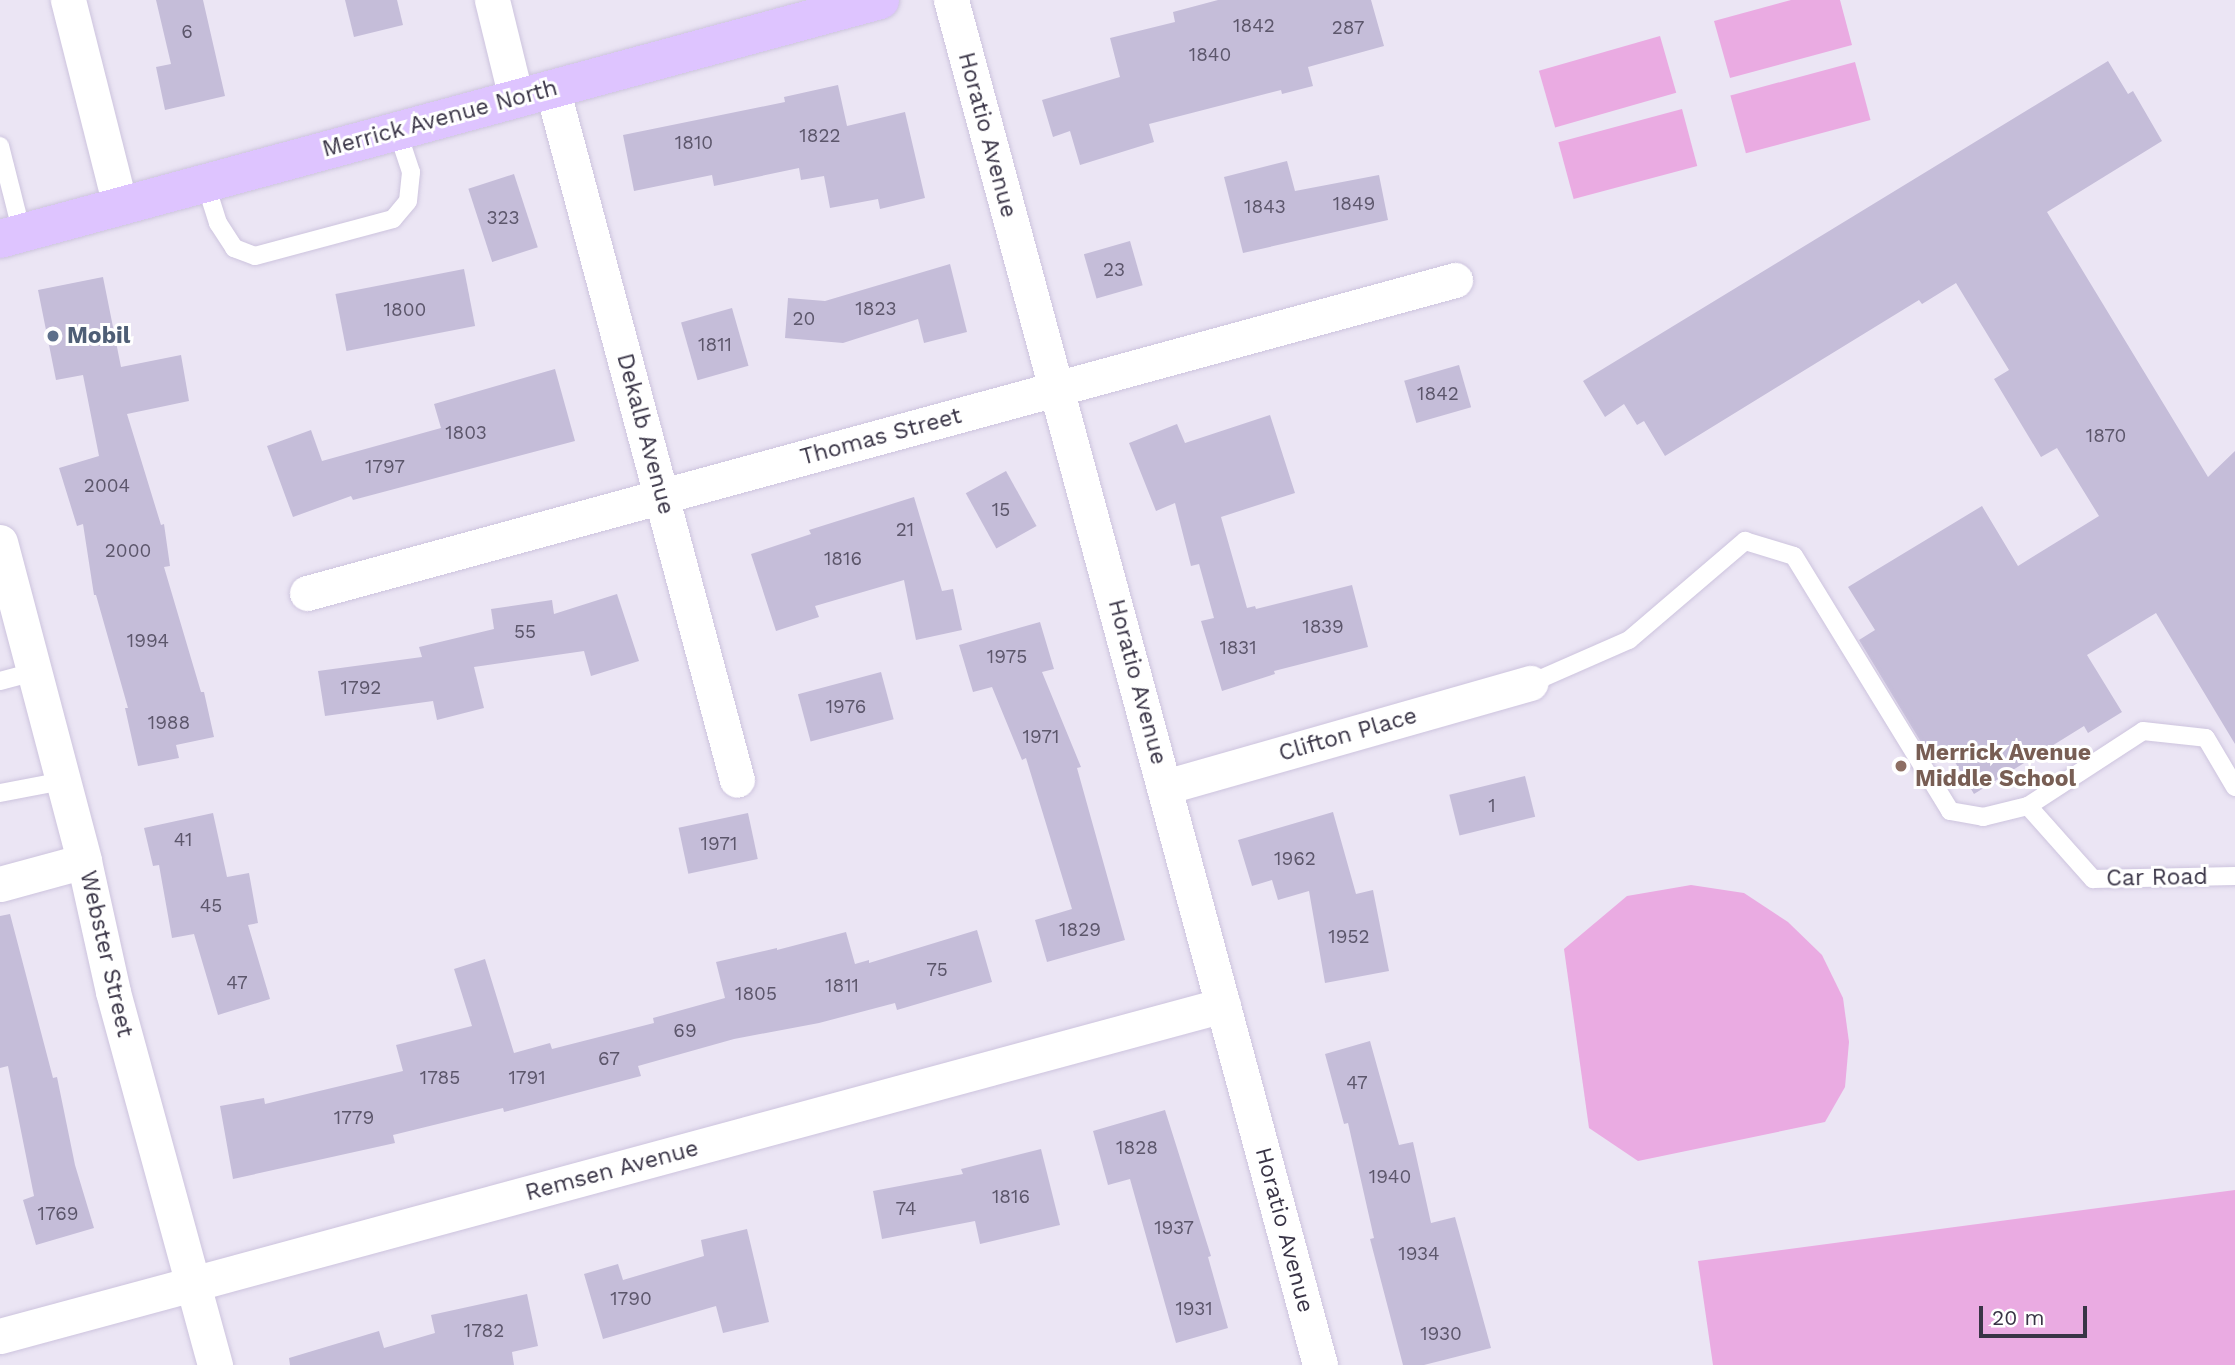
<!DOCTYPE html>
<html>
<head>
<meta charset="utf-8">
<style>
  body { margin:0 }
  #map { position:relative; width:2235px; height:1365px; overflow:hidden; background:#ebe5f4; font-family:"Work Sans",sans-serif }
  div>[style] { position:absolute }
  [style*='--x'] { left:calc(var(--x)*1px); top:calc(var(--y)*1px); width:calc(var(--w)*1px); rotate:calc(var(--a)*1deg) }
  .green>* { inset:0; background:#eaabe2; transform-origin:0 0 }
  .building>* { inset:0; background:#c5bdd9; transform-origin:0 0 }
  .roads { filter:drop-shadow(0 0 2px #cdc4de) drop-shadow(0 0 2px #cdc4de) }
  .service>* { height:18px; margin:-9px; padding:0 9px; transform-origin:9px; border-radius:9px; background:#fff }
  .minor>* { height:35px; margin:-17.5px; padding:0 17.5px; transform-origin:17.5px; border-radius:17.5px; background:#fff }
  .secondary>* { height:38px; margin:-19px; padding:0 19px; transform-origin:19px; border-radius:19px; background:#dec4ff }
  .dots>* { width:19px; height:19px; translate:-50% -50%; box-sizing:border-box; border:4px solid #fff; border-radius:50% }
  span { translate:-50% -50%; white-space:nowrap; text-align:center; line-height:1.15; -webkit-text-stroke:6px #fff; paint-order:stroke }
  .number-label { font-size:19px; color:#5c566b }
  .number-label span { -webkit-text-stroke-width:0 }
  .street-label { font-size:23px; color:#393446 }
  .service-label { font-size:23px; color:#4e5e75; font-weight:700 }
  .left { translate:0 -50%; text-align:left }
  .education-label { font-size:23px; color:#785e54; font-weight:700 }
  .scale { position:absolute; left:1979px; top:1306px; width:108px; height:32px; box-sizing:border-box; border:4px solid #393446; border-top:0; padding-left:9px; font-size:21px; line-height:24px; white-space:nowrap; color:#393446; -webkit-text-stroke:5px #fff; paint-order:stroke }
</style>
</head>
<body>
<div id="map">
  <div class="green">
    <div style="clip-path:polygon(1791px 0,1840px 0,1852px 45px,1730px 78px,1714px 21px)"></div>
    <div style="left:1660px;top:36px;width:59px;height:126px;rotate:74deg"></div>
    <div style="left:1855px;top:62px;width:60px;height:129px;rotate:75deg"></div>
    <div style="left:1682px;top:109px;width:59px;height:128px;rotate:75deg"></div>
    <div style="clip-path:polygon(1691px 885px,1744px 893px,1788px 922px,1822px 955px,1843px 998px,1849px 1042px,1845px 1087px,1825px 1122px,1638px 1161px,1589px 1128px,1564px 949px,1627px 896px)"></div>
    <div style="clip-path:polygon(2235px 1190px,2235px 1365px,1713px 1365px,1698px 1261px)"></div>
  </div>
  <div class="building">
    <div style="clip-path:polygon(156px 0,203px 0,225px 96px,165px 110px,156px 67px,171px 64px)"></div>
    <div style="clip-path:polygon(345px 0,397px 0,403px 25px,354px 37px)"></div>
    <div style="clip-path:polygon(1218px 0,1371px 0,1384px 46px,1308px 67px,1313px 86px,1282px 94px,1281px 90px,1149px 124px,1154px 142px,1080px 165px,1070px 131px,1053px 137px,1042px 100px,1120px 77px,1110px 38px,1175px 22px,1173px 12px)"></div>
    <div style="clip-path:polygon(2108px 61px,2128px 94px,2133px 91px,2162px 141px,2047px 212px,2208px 477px,2235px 451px,2235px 744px,2156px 613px,2087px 655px,2122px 712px,2088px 733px,2084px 726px,1974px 794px,1946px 747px,1930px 757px,1859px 640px,1875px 630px,1848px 587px,1982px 506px,2018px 566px,2099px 516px,2057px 448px,2041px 457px,1994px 379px,2009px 370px,1956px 283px,1922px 304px,1919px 300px,1665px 456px,1644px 421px,1637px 425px,1624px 404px,1605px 417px,1583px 381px)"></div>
    <div style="clip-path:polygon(838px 85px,847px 126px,905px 112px,925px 198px,880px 209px,878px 199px,830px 208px,824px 176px,801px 180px,799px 168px,714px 186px,712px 175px,634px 191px,623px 135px,785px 102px,784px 97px)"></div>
    <div style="clip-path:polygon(1287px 161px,1295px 191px,1379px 175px,1388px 220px,1243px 253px,1224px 177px)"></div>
    <div style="left:514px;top:174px;width:77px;height:48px;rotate:72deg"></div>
    <div style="left:1130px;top:241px;width:46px;height:48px;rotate:74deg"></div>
    <div style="clip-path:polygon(950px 264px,967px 332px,924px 343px,918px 319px,843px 343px,785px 338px,788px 298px,825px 301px)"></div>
    <div style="left:464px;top:269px;width:58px;height:131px;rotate:79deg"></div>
    <div style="clip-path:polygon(103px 277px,121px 367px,181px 355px,189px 401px,127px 414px,161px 525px,164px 524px,170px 566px,164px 567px,201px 692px,204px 692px,214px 737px,176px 745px,179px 758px,138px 766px,125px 708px,128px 708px,96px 595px,94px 595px,83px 524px,77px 526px,59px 468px,99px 456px,83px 375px,56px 380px,38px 290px)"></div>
    <div style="left:732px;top:308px;width:60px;height:53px;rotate:74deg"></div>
    <div style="left:1459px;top:365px;width:44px;height:57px;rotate:74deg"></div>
    <div style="clip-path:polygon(555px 369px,575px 441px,353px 500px,351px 496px,293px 517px,267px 446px,311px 430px,322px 461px,441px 428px,434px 404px)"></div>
    <div style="clip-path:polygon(1270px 415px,1295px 493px,1221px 517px,1247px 608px,1255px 606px,1256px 609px,1352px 585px,1368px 647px,1274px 671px,1275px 674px,1222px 691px,1201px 621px,1214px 618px,1199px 564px,1191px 566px,1175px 503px,1156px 511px,1129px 443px,1177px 424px,1185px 443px)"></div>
    <div style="left:1006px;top:471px;width:63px;height:46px;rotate:61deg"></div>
    <div style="clip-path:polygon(914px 497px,942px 591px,953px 589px,962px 630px,916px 640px,904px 580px,815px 606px,819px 617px,776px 631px,751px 554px,811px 534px,809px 530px)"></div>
    <div style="clip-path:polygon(617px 594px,639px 661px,591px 676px,584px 651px,474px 667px,484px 708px,437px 720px,433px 701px,325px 716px,318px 671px,422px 657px,419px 647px,494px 629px,491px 609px,552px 600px,554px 614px)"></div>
    <div style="clip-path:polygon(1040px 622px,1054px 669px,1042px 672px,1081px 767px,1077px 768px,1125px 940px,1047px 962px,1035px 920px,1072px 909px,1026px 758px,1022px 760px,992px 687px,973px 692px,959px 645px)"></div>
    <div style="left:881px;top:672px;width:49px;height:86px;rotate:75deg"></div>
    <div style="left:1525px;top:776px;width:42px;height:78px;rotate:76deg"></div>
    <div style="clip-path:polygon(1333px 812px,1356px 894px,1373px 890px,1389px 971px,1325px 983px,1309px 891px,1278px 900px,1272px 880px,1252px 886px,1238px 840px)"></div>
    <div style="clip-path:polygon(213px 813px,227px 877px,249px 873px,258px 923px,248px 925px,270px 999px,218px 1015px,194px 934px,172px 938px,159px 865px,153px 866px,144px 828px)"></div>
    <div style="left:748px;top:813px;width:47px;height:71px;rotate:78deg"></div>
    <div style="clip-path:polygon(10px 914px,53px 1078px,57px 1077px,75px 1165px,94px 1228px,36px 1245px,23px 1200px,34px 1196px,8px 1066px,0 1068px,0 916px)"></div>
    <div style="clip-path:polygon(977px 930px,992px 982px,897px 1010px,895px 1003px,819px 1023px,734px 1039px,638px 1066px,641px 1076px,504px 1112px,503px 1108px,393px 1135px,395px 1143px,233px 1179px,220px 1106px,264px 1098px,265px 1104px,403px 1071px,396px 1045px,472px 1026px,454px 969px,485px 959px,514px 1053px,550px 1043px,552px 1049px,654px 1023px,653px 1018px,725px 998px,716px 962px,777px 948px,777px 950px,846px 932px,855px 964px,869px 960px,869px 963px)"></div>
    <div style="clip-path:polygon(1370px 1041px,1399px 1145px,1413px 1142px,1431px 1223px,1455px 1217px,1491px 1348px,1424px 1365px,1403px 1365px,1370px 1239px,1374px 1238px,1348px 1123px,1344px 1124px,1325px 1054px)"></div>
    <div style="clip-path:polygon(1165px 1110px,1211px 1256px,1208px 1257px,1228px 1328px,1176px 1343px,1130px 1179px,1108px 1185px,1093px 1131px)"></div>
    <div style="clip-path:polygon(1041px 1149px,1060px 1225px,980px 1244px,975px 1221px,882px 1239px,873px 1191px,963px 1174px,961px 1169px)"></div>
    <div style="clip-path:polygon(747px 1229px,769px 1322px,723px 1333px,716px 1306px,603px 1339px,584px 1274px,618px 1264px,623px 1280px,704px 1256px,701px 1240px)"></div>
    <div style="clip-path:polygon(527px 1294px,538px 1346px,512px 1352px,514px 1365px,290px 1365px,289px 1358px,379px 1331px,384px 1348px,435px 1333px,431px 1315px)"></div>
  </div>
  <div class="roads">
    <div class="service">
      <div style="--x:0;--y:146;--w:90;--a:75.8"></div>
      <div style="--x:205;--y:182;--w:43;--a:72.4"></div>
      <div style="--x:218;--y:223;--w:30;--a:57"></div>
      <div style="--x:234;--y:248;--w:22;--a:21"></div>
      <div style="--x:255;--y:256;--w:143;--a:-15"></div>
      <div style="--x:393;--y:219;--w:23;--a:-50"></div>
      <div style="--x:408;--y:201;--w:29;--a:-84"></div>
      <div style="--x:411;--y:172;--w:44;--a:-108.4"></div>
      <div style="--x:0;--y:681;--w:35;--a:-15"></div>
      <div style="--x:1531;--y:683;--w:107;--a:-23.7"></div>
      <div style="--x:1629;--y:640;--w:153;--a:-40.5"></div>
      <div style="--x:1745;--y:541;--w:51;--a:17"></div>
      <div style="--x:1794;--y:556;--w:299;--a:58.5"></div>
      <div style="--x:1950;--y:811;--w:34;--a:10"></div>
      <div style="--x:1983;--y:817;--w:46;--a:-13.7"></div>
      <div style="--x:2028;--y:806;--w:137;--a:-33.1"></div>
      <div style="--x:2143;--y:731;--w:63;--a:6.3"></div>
      <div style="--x:2206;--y:738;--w:57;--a:59.4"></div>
      <div style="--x:0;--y:793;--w:64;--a:-10.8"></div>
      <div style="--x:2028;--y:806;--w:98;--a:48.3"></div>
      <div style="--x:2093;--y:879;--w:142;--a:-1.2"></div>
    </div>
    <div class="minor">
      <div style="--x:68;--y:0;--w:211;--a:75.8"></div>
      <div style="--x:492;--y:0;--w:101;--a:76.2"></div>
      <div style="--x:951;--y:0;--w:1414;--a:74.87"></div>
      <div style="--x:552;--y:88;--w:716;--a:75.03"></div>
      <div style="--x:0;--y:542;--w:330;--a:75.2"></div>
      <div style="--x:84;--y:861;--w:134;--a:77.5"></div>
      <div style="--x:113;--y:992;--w:387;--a:74.7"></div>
      <div style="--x:307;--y:593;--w:1190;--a:-15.25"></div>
      <div style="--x:1165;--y:787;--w:380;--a:-15.9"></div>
      <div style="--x:0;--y:884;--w:87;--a:-15.3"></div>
      <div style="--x:0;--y:1336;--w:1267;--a:-15.14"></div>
    </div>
    <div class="secondary">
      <div style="--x:0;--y:239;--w:912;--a:-15.19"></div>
    </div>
  </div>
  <div class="dots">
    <div style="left:53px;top:336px;background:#5c6f8a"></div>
    <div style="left:1901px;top:766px;background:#8d6e63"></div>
  </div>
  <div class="number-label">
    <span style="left:1254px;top:26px">1842</span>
    <span style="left:1348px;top:28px">287</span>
    <span style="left:187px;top:32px">6</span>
    <span style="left:1210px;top:55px">1840</span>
    <span style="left:820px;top:136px">1822</span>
    <span style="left:694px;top:143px">1810</span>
    <span style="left:1354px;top:204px">1849</span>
    <span style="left:1265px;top:207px">1843</span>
    <span style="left:503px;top:218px">323</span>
    <span style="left:1114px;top:270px">23</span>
    <span style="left:876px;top:309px">1823</span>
    <span style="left:405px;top:310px">1800</span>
    <span style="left:804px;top:319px">20</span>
    <span style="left:715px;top:345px">1811</span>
    <span style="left:1438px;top:394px">1842</span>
    <span style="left:466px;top:433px">1803</span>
    <span style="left:2106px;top:436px">1870</span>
    <span style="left:385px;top:467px">1797</span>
    <span style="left:107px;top:486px">2004</span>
    <span style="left:1001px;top:510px">15</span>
    <span style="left:905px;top:530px">21</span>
    <span style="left:128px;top:551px">2000</span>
    <span style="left:843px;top:559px">1816</span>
    <span style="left:1323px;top:627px">1839</span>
    <span style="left:525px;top:632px">55</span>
    <span style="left:148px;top:641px">1994</span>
    <span style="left:1238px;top:648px">1831</span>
    <span style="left:1007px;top:657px">1975</span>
    <span style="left:361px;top:688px">1792</span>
    <span style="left:846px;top:707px">1976</span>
    <span style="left:169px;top:723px">1988</span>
    <span style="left:1041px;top:737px">1971</span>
    <span style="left:1492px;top:806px">1</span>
    <span style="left:183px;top:840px">41</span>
    <span style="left:719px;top:844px">1971</span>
    <span style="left:1295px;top:859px">1962</span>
    <span style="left:211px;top:906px">45</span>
    <span style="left:1080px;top:930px">1829</span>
    <span style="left:1349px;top:937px">1952</span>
    <span style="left:937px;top:970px">75</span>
    <span style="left:237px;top:983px">47</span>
    <span style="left:842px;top:986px">1811</span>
    <span style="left:756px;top:994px">1805</span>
    <span style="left:685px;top:1031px">69</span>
    <span style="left:609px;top:1059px">67</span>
    <span style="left:440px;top:1078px">1785</span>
    <span style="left:527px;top:1078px">1791</span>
    <span style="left:1357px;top:1083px">47</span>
    <span style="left:354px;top:1118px">1779</span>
    <span style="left:1137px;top:1148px">1828</span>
    <span style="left:1390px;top:1177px">1940</span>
    <span style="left:1011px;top:1197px">1816</span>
    <span style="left:906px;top:1209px">74</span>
    <span style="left:58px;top:1214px">1769</span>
    <span style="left:1174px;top:1228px">1937</span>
    <span style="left:1419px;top:1254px">1934</span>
    <span style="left:631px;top:1299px">1790</span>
    <span style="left:1194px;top:1309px">1931</span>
    <span style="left:484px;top:1331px">1782</span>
    <span style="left:1441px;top:1334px">1930</span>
  </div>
  <div class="street-label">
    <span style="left:440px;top:119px;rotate:-15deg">Merrick Avenue North</span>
    <span style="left:987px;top:135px;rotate:75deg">Horatio Avenue</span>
    <span style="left:645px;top:434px;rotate:75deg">Dekalb Avenue</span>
    <span style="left:881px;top:437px;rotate:-15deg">Thomas Street</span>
    <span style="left:1137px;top:682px;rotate:75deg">Horatio Avenue</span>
    <span style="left:1348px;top:735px;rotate:-16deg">Clifton Place</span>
    <span style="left:2157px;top:878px;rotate:-1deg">Car Road</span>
    <span style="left:106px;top:954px;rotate:77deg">Webster Street</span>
    <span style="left:612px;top:1171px;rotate:-15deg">Remsen Avenue</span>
    <span style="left:1284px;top:1230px;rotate:75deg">Horatio Avenue</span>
  </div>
  <div class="service-label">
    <span class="left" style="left:67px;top:336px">Mobil</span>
  </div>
  <div class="education-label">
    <span class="left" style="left:1915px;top:766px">Merrick Avenue<br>Middle School</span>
  </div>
  <div class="scale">20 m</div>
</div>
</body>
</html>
